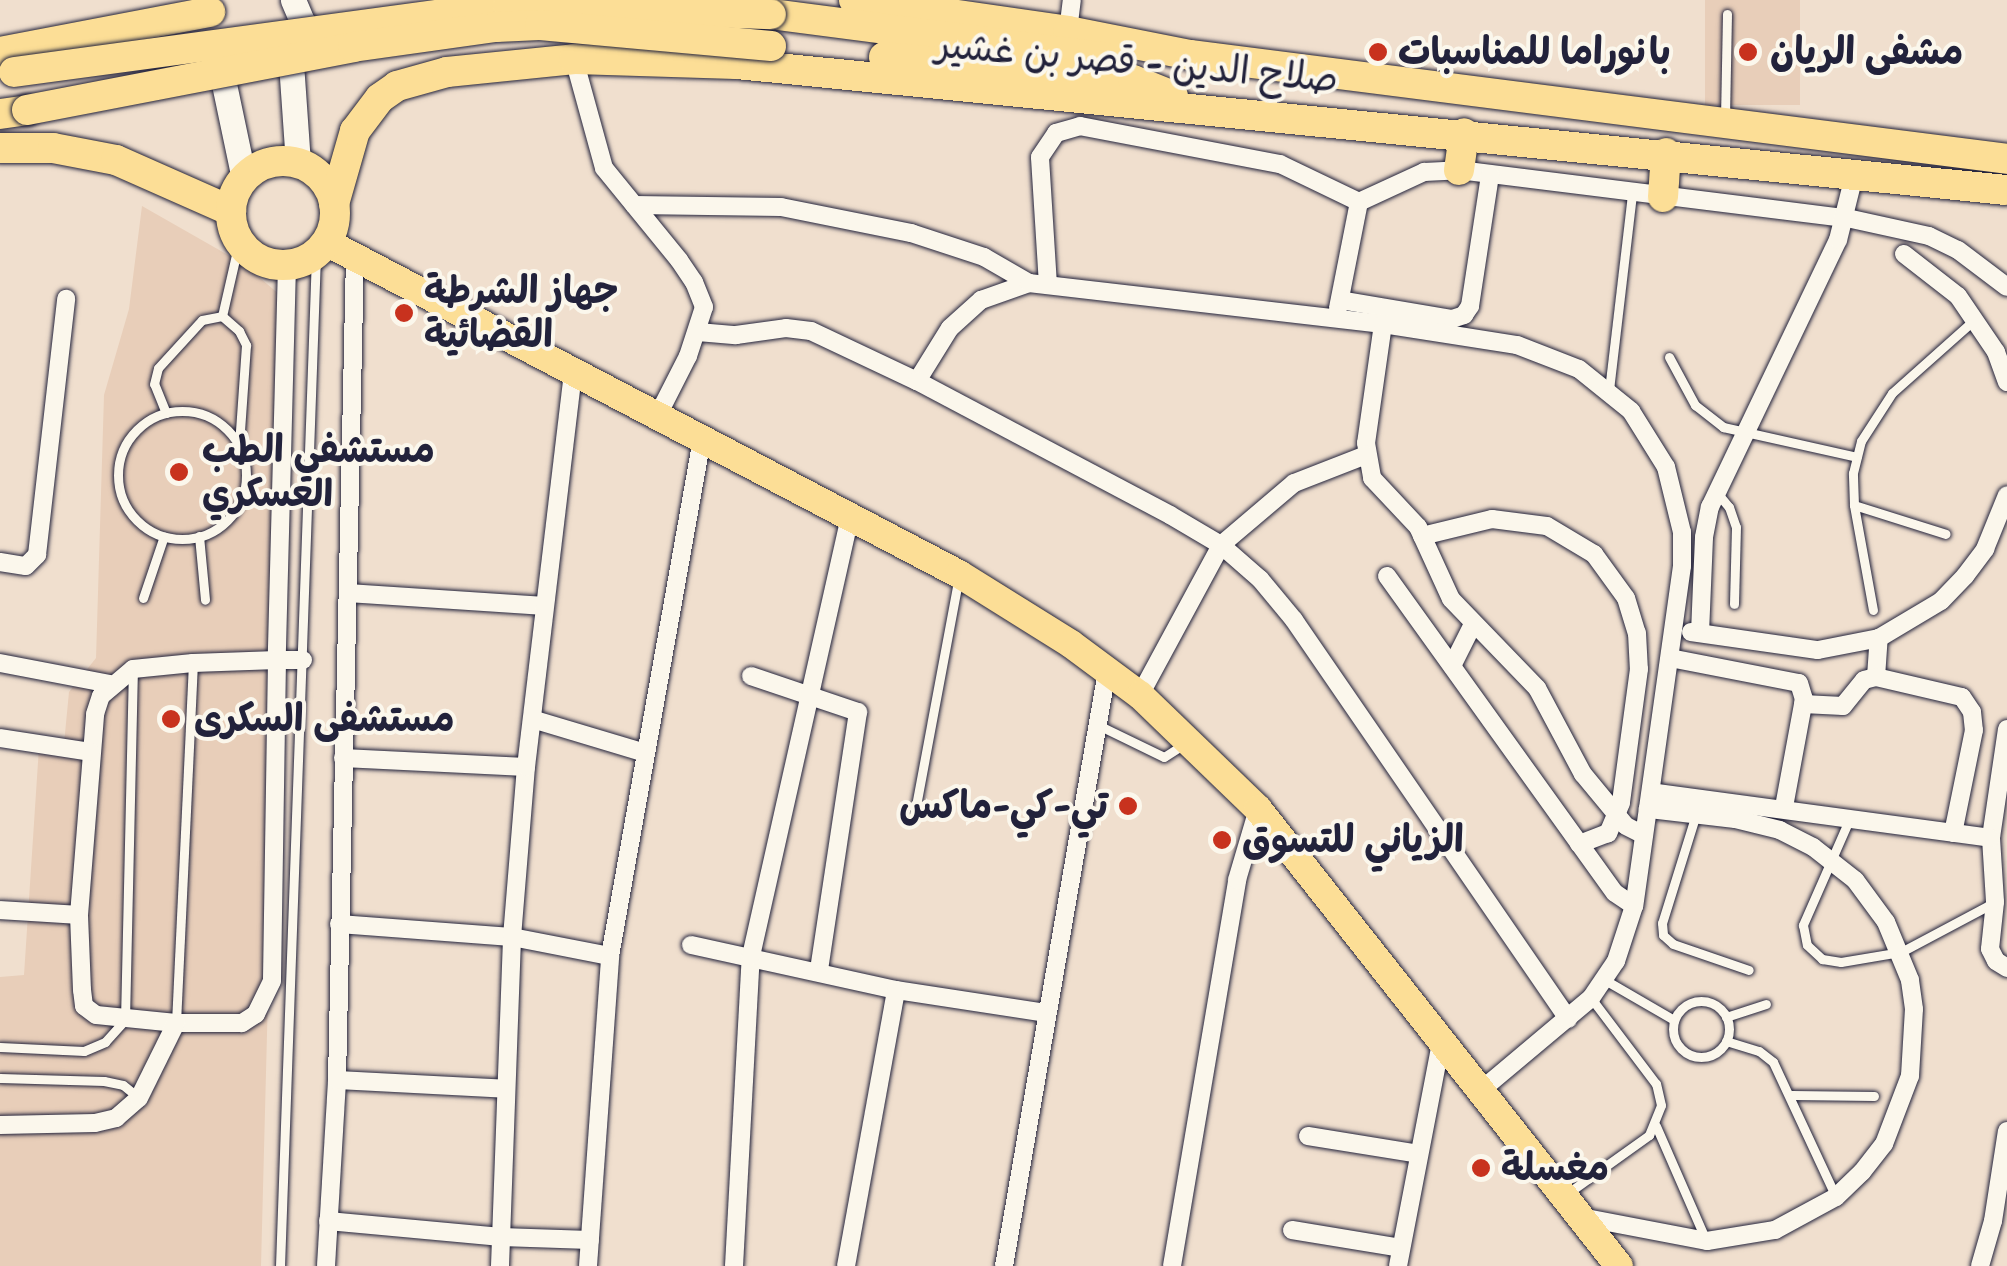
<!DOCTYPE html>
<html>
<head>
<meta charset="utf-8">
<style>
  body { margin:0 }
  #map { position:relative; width:2007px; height:1266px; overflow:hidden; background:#f0dfce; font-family:Sriracha,"Playpen Sans Arabic",sans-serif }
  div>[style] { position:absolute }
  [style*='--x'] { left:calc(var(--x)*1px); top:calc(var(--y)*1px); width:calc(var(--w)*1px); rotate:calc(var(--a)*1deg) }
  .built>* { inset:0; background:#e8ceb9; transform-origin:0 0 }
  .roads { filter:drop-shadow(0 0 2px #22223b) drop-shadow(0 0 2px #22223b) }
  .service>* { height:9px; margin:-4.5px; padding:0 4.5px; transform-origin:4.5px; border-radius:4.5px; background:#fbf7ec }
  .service>.ring { margin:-4.5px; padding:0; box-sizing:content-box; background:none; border:9px solid #fbf7ec; border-radius:50% }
  .minor>* { height:18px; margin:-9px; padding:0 9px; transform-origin:9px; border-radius:9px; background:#fbf7ec }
  .secondary>* { height:25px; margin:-12.5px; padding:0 12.5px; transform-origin:12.5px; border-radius:12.5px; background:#fbf7ec }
  .primary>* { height:28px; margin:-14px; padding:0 14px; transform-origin:14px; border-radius:14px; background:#fcde96 }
  .trunk>* { height:30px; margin:-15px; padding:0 15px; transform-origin:15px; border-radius:15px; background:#fcde96 }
  .trunk>.ring { margin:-15px; padding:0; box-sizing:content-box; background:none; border:30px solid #fcde96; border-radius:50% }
  .bridges { filter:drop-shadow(0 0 2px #22223b) drop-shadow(0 0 2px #22223b) }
  .trunk-bridge>* { height:30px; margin:-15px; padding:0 15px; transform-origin:15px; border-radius:15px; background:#fcde96 }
  .dots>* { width:28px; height:28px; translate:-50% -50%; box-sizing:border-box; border:5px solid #fbf7ec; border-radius:50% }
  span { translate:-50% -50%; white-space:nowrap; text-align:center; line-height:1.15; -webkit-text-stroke:8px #fbf7ec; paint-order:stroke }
  .poi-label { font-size:38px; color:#22223b; font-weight:700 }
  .left { translate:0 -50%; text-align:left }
  .right { translate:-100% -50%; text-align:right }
  .street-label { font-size:38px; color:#22223b }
</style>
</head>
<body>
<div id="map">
  <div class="built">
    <div style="left:1705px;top:0;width:95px;height:105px"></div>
    <div style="clip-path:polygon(142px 206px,242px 263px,286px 300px,261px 1266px,0 1266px,0 977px,24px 975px,39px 747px,63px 754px,69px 692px,96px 658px,104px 395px,129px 309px)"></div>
  </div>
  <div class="roads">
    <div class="service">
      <div style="--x:1725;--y:118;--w:104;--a:-88.9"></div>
      <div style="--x:222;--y:316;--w:76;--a:-77.1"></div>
      <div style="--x:1669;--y:357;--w:55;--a:61.6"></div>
      <div style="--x:1695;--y:405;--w:36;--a:38"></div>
      <div style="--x:1723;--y:427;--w:137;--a:12.6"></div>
      <div style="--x:1609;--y:390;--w:197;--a:-83.3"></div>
      <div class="ring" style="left:118px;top:411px;width:119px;height:119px"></div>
      <div style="--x:166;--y:413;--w:31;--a:-112"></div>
      <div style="--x:154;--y:384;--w:16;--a:-76"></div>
      <div style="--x:158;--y:368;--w:65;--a:-47.5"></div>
      <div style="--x:202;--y:320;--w:20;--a:-11"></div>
      <div style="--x:222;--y:316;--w:23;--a:41"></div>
      <div style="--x:239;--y:331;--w:16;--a:63"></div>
      <div style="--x:246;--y:345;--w:99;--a:94"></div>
      <div style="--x:1718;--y:494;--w:17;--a:50"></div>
      <div style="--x:1729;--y:507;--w:21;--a:71"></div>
      <div style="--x:1736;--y:527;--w:77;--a:91.5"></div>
      <div style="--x:1854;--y:505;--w:96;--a:17.5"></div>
      <div style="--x:199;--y:536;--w:64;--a:84.6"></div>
      <div style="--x:143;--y:598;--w:65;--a:-71.3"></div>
      <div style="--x:1873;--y:610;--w:107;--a:-100.3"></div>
      <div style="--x:1854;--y:505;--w:32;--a:-92"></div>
      <div style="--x:1853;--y:473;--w:33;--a:-76"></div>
      <div style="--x:1861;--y:441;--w:57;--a:-57.1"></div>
      <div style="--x:1892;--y:393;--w:110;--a:-41.7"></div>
      <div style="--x:1098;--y:725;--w:73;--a:25.9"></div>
      <div style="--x:1164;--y:757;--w:24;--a:-33"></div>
      <div style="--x:915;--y:811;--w:238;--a:-79.4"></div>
      <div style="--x:1696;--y:814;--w:114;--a:107.3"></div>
      <div style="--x:1662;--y:923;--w:12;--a:85"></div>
      <div style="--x:1663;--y:935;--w:13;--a:42"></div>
      <div style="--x:1673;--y:944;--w:80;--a:18.9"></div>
      <div style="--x:1849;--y:820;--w:115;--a:113.7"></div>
      <div style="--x:1803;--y:925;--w:20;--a:79"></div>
      <div style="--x:1807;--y:945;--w:21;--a:43"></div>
      <div style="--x:1822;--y:959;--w:19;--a:9"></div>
      <div style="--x:1841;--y:962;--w:61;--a:-9.5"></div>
      <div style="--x:1901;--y:952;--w:106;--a:-28"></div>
      <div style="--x:1605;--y:980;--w:80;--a:30.1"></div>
      <div class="ring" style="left:1673px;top:1001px;width:47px;height:47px"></div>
      <div style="--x:1726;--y:1017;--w:42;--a:-18"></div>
      <div style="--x:176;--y:1023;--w:360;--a:-87.3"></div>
      <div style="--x:1726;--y:1041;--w:34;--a:17"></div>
      <div style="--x:1759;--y:1051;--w:18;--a:38"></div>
      <div style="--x:1773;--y:1062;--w:149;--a:65"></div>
      <div style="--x:0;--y:1047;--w:84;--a:2.7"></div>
      <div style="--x:84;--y:1051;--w:23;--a:-23"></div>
      <div style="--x:105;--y:1042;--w:30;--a:-48"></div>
      <div style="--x:125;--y:1020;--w:348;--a:-88.7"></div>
      <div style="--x:0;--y:1078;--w:104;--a:1.7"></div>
      <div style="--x:104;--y:1081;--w:19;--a:12"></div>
      <div style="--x:123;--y:1085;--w:21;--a:39"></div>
      <div style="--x:1792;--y:1095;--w:82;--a:0.7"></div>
      <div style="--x:1656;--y:1126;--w:122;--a:66.4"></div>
      <div style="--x:1568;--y:1193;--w:100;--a:-35.6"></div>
      <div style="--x:1649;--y:1135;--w:32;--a:-68"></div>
      <div style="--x:1661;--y:1105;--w:22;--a:-103"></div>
      <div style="--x:1656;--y:1084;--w:108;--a:-127.1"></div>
      <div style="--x:280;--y:1266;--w:1014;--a:-87.96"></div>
    </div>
    <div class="minor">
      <div style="--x:1068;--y:31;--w:31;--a:-83"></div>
      <div style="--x:574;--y:59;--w:113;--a:74.6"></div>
      <div style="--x:604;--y:168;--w:119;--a:50.8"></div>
      <div style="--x:679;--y:260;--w:27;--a:56"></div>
      <div style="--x:694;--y:282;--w:27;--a:68"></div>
      <div style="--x:704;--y:307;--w:52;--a:108.1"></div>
      <div style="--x:688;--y:356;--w:66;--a:117"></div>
      <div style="--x:634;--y:205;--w:147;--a:0.8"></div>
      <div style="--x:781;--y:207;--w:133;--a:11.3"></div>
      <div style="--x:911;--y:233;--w:77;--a:18.2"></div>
      <div style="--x:984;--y:257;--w:52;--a:30"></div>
      <div style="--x:1904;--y:254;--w:68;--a:37.9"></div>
      <div style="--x:1958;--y:296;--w:68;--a:55.8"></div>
      <div style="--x:1996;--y:352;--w:32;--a:70"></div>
      <div style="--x:287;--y:265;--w:395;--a:91.5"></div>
      <div style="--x:277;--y:660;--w:321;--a:90.9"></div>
      <div style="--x:272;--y:981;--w:37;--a:116"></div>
      <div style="--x:256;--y:1014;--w:17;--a:147"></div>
      <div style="--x:242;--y:1023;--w:66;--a:180"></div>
      <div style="--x:176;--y:1023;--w:80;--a:-174.3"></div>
      <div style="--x:96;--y:1015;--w:15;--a:-143"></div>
      <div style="--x:84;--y:1006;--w:16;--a:-97"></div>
      <div style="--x:82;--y:990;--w:75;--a:-92.3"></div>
      <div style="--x:79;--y:915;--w:202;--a:-85.4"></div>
      <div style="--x:95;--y:714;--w:19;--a:-72"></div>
      <div style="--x:101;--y:696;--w:42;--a:-40.2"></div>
      <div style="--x:133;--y:669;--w:60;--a:-5.7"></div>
      <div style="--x:193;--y:663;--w:84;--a:-2"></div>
      <div style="--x:277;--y:660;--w:26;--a:0"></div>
      <div style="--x:1048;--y:285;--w:128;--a:-93.6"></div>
      <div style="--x:1040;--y:157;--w:29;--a:-56"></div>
      <div style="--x:1056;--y:133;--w:25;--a:-16"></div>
      <div style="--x:1080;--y:126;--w:204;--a:10.8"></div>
      <div style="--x:1280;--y:164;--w:88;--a:25.7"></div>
      <div style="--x:1359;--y:202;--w:72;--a:-24.8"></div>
      <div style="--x:1424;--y:172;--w:35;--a:-3"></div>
      <div style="--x:1459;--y:170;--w:391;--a:7.1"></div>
      <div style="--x:1847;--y:218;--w:84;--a:12.4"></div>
      <div style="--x:1929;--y:236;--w:32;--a:26"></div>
      <div style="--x:1958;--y:250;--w:61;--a:37.1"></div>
      <div style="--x:1340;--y:300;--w:114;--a:9.6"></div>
      <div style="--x:1452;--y:319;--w:13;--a:-18"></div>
      <div style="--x:1464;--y:315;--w:11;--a:-56"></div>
      <div style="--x:1470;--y:306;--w:133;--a:-81.3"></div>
      <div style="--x:1338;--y:308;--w:108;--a:-78.8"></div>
      <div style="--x:1383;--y:324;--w:120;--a:98.1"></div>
      <div style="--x:1366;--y:443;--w:36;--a:80"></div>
      <div style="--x:1372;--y:478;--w:67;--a:46.8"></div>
      <div style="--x:1418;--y:527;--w:79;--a:65.4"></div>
      <div style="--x:1451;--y:599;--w:124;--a:46"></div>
      <div style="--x:1537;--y:688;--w:98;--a:61.9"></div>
      <div style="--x:1583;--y:774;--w:67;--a:50.4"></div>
      <div style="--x:1626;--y:826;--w:20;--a:27"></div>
      <div style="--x:698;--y:332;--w:38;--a:5"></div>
      <div style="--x:736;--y:335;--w:50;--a:-8"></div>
      <div style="--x:786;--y:328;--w:25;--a:7"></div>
      <div style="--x:811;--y:331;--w:117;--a:25.3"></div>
      <div style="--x:917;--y:381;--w:62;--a:-58.1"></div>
      <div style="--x:950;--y:328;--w:42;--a:-42.1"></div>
      <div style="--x:981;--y:300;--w:51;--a:-19.5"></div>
      <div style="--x:1029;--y:283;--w:356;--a:6.6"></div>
      <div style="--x:1383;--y:324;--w:136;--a:8.9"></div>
      <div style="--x:1517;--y:345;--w:66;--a:21.2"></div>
      <div style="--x:1579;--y:369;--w:67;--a:38.9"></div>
      <div style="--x:1631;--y:411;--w:66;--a:58"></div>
      <div style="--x:1666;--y:467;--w:67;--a:76.2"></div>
      <div style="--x:1682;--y:532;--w:34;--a:90"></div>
      <div style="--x:1682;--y:566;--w:343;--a:98"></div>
      <div style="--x:1634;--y:906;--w:58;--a:108.1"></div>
      <div style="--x:1616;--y:961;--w:45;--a:124"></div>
      <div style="--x:1591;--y:998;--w:146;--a:140"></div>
      <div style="--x:917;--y:381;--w:286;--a:27.9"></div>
      <div style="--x:1170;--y:515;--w:59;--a:30.5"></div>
      <div style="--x:1221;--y:545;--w:52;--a:41.1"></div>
      <div style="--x:1260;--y:579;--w:53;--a:50.3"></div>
      <div style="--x:1294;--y:620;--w:484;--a:55.5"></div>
      <div style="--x:1422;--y:536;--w:72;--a:-13.7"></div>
      <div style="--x:1492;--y:519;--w:55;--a:7.3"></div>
      <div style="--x:1547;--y:526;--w:55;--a:30.8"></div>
      <div style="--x:1594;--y:554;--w:54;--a:54"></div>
      <div style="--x:1626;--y:598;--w:37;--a:73"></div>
      <div style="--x:1637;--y:633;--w:36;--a:87"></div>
      <div style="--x:1639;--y:669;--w:135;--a:97.7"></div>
      <div style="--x:1621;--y:803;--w:33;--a:113"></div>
      <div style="--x:1608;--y:833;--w:31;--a:159"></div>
      <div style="--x:0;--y:562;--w:26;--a:9"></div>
      <div style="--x:26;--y:566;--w:16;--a:-45"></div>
      <div style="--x:37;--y:555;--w:258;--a:-83.5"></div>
      <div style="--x:1387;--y:576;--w:390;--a:54.3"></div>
      <div style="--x:1615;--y:893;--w:23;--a:34"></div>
      <div style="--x:349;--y:593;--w:195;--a:3.8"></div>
      <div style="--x:1691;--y:632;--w:128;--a:8.1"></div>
      <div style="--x:1818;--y:650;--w:62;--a:-11.1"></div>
      <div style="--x:1879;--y:638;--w:72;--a:-30.8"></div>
      <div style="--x:1941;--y:601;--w:35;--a:-46"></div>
      <div style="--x:1965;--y:576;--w:34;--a:-53"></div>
      <div style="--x:1985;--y:549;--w:58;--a:-67.8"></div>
      <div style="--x:1700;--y:633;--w:96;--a:-87.6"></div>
      <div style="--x:1704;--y:537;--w:31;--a:-79"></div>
      <div style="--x:1710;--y:507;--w:296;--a:-64.4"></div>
      <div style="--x:1838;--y:240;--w:66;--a:-76"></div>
      <div style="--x:1670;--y:658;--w:131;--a:11"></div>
      <div style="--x:1799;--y:683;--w:17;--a:73"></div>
      <div style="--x:1804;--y:699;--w:110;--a:100.5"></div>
      <div style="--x:0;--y:663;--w:112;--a:10.8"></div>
      <div style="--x:1452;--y:666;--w:47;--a:-63.4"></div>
      <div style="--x:751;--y:676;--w:113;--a:18.6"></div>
      <div style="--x:858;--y:712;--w:261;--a:98.6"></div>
      <div style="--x:1876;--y:677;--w:39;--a:-86"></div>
      <div style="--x:1140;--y:695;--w:170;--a:-61.6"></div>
      <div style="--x:1221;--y:545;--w:96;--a:-40.3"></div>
      <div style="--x:1294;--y:483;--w:77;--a:-21.3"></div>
      <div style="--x:1803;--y:704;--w:40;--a:2.9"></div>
      <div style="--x:1843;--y:706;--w:33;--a:-51"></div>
      <div style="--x:1864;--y:680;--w:12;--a:-14"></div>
      <div style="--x:1876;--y:677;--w:88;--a:13.1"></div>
      <div style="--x:1962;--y:697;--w:18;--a:56"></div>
      <div style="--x:1972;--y:712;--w:18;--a:84"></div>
      <div style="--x:1974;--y:730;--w:105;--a:101.5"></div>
      <div style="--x:532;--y:719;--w:118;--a:16.7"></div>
      <div style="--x:2007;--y:729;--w:110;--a:98.4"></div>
      <div style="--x:1991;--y:838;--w:64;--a:86.4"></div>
      <div style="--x:1995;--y:902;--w:47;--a:96.1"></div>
      <div style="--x:1990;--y:949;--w:13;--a:63"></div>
      <div style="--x:1996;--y:961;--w:13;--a:32"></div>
      <div style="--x:0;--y:738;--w:92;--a:8.7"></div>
      <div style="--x:343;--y:758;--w:183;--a:2.8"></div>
      <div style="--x:1651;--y:792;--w:343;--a:7.7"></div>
      <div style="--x:0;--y:910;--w:79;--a:3.6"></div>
      <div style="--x:339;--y:924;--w:173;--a:4.3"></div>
      <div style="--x:512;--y:937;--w:100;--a:11"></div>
      <div style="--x:691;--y:945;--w:210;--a:12.4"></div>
      <div style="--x:896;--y:990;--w:152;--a:8.7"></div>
      <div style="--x:337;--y:1080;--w:169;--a:3"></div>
      <div style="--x:0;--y:1125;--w:95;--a:-1.2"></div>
      <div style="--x:95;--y:1123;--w:22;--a:-13"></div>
      <div style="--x:116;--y:1118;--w:30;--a:-41"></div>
      <div style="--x:139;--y:1098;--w:84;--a:-63.7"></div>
      <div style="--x:1308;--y:1136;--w:112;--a:9.2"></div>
      <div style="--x:1581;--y:1217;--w:128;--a:10.8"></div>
      <div style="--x:1707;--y:1241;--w:69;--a:-9.2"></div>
      <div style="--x:1775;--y:1230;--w:69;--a:-28.4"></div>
      <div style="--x:1836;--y:1197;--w:36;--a:-44"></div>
      <div style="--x:1862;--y:1172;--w:36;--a:-52"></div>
      <div style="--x:1884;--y:1144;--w:73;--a:-69.1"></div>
      <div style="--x:1910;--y:1076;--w:67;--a:-86.6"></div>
      <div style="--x:1914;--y:1009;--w:29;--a:-98"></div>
      <div style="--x:1910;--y:980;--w:63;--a:-112.5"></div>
      <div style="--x:1886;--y:922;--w:52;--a:-126.4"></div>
      <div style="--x:1855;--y:880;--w:53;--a:-141.8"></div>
      <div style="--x:1813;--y:847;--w:37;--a:-153"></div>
      <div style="--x:1780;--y:830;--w:46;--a:-166.3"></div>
      <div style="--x:1735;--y:819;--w:88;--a:-173.4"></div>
      <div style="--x:328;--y:1221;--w:174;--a:5.3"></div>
      <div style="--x:501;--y:1237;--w:89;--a:1.9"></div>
      <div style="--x:1292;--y:1230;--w:110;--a:9.4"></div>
      <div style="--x:326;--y:1266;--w:186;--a:-86.6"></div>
      <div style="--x:337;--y:1080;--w:824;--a:-88.75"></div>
      <div style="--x:500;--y:1266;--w:329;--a:-87.9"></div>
      <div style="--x:512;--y:937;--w:171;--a:-85.3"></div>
      <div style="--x:526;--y:767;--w:398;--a:-83.2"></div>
      <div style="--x:588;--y:1266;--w:311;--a:-85.9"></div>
      <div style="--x:610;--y:956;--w:525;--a:-79.91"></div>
      <div style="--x:734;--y:1266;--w:310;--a:-86.9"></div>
      <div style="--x:751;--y:956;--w:451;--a:-77.3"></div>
      <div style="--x:846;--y:1266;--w:280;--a:-79.7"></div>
      <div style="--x:1004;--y:1266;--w:604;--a:-80.18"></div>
      <div style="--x:1172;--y:1266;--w:391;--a:-80.4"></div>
      <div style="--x:1237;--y:880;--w:74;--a:-73.5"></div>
      <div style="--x:1398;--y:1266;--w:227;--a:-79.1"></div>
      <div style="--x:1980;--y:1266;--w:47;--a:-73.9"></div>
      <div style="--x:1993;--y:1221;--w:91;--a:-81.2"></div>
    </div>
    <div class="secondary">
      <div style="--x:293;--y:0;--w:23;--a:67"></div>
      <div style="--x:302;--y:21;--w:26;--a:94"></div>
      <div style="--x:291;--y:63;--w:100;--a:86"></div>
      <div style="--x:220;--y:65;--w:116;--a:78.1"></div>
    </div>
    <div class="primary">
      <div style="--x:326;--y:242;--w:715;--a:27.68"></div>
      <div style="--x:959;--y:574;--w:132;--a:32"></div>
      <div style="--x:1071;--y:644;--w:86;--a:36.5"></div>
      <div style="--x:1140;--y:695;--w:164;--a:44"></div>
      <div style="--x:1258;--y:809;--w:582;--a:51.69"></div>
    </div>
    <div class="trunk">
      <div style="--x:854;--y:0;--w:216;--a:8.2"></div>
      <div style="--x:1068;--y:31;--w:124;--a:11.1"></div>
      <div style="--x:1190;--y:55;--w:824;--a:7.25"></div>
      <div style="--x:771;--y:14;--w:336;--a:7.4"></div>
      <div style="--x:0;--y:52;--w:214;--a:-10.8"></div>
      <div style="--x:884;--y:57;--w:250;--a:5.3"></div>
      <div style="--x:1133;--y:80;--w:43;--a:21.8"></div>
      <div style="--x:0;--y:114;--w:27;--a:-8"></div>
      <div style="--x:0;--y:148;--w:53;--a:0"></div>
      <div style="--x:53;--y:148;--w:64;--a:10.8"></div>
      <div style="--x:116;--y:160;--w:126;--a:23.9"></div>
      <div class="ring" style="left:231px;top:161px;width:74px;height:74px"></div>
      <div style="--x:1459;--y:170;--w:37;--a:-82"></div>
      <div style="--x:1663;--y:197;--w:44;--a:-86.1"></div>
      <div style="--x:334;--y:204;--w:76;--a:-74"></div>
      <div style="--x:355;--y:131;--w:41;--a:-52.9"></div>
      <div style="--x:380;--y:98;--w:21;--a:-35"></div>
      <div style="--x:397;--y:86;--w:52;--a:-15.6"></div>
      <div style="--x:447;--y:72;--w:128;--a:-5.8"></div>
      <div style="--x:574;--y:59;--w:163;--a:1.8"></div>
      <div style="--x:737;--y:64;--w:1276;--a:5.67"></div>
    </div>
  </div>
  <div class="bridges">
    <div class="trunk-bridge">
      <div style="--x:14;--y:72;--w:499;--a:-7.7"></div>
      <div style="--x:508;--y:5;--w:263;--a:2"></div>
      <div style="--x:27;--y:110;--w:332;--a:-10.9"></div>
      <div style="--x:353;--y:47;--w:144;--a:-8"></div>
      <div style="--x:496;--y:27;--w:44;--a:-2.6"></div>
      <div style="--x:540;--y:25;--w:232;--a:5.2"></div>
    </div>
  </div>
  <div class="dots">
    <div style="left:1378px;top:52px;background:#c8321e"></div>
    <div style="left:1748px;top:52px;background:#c8321e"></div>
    <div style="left:404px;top:313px;background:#c8321e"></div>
    <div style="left:179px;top:472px;background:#c8321e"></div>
    <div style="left:171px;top:719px;background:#c8321e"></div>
    <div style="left:1128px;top:806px;background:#c8321e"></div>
    <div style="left:1222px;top:840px;background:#c8321e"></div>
    <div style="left:1481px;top:1168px;background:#c8321e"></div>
  </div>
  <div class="poi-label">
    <span class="left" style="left:1398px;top:52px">بانوراما للمناسبات</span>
    <span class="left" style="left:1770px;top:52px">مشفى الريان</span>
    <span class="left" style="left:424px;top:313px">جهاز الشرطة<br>القضائية</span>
    <span class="left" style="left:202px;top:472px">مستشفي الطب<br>العسكري</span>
    <span class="left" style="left:194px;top:719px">مستشفى السكرى</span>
    <span class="right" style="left:1108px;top:806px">تي-كي-ماكس</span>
    <span class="left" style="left:1242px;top:840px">الزياني للتسوق</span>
    <span class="left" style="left:1501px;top:1168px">مغسلة</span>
  </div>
  <div class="street-label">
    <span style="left:1137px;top:62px;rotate:5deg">صلاح الدين - قصر بن غشير</span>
  </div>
</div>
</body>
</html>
